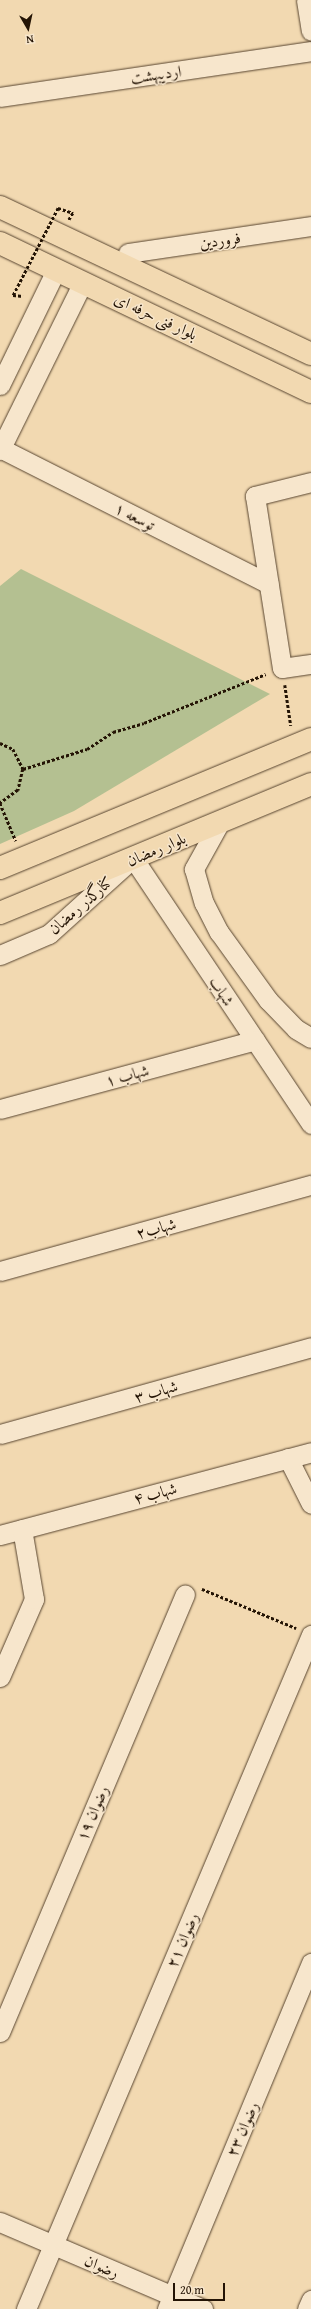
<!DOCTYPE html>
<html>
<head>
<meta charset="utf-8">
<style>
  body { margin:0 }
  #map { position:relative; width:311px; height:2309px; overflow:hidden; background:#f2d9b1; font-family:"Gentium Book Plus",Amiri,serif }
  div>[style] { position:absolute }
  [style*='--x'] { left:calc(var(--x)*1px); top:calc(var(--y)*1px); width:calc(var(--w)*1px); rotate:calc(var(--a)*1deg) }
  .green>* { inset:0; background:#b4c091 }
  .path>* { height:2.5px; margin-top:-1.25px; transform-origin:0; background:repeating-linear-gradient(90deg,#241405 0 3px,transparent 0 5px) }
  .roads { filter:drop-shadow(0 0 1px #584530) drop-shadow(0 0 1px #584530) }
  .street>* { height:19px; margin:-9.5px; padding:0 9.5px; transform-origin:9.5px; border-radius:9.5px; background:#f7e6cc }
  .primary>* { height:22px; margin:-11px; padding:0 11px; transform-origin:11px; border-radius:11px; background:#f2d9b1 }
  .path-bridge>* { height:2.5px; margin-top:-1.25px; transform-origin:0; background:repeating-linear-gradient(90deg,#241405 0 3px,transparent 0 5px) }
  span { translate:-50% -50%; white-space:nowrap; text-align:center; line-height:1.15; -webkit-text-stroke:3px #f7e6cc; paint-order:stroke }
  .street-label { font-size:16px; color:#241405 }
  .north { position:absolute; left:8px; top:8px; width:40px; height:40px; -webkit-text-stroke:3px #f7e6cc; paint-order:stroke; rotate:171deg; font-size:11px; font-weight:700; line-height:16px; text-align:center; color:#241405 }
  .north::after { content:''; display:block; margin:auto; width:14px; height:18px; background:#241405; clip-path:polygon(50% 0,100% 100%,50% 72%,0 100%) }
  .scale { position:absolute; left:173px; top:2283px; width:52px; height:18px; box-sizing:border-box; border:2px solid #241405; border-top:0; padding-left:5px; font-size:12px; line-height:14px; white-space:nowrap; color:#241405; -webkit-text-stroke:3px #f7e6cc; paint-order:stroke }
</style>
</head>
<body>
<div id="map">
  <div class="green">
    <div style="clip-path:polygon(21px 569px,270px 694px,74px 811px,0 844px,0 586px)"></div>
  </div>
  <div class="path">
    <div style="--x:58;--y:208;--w:16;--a:18"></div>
    <div style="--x:73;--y:213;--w:8;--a:120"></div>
    <div style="--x:13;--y:295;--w:10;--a:6"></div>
    <div style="--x:285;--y:685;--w:41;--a:81.7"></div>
    <div style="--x:0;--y:743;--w:14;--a:25"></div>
    <div style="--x:13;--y:749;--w:22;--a:63"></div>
    <div style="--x:23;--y:769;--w:22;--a:103"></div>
    <div style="--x:18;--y:790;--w:22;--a:144"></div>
    <div style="--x:23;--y:769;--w:67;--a:-17.4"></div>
    <div style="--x:87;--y:749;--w:31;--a:-33"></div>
    <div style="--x:113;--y:732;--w:32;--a:-16"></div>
    <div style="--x:144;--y:723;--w:131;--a:-21.9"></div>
    <div style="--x:0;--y:803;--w:41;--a:67.2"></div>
    <div style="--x:202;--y:1589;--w:102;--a:22.5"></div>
  </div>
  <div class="roads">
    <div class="street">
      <div style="--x:306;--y:0;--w:31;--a:81"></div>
      <div style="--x:0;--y:97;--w:314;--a:-8.4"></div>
      <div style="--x:128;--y:253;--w:185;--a:-8.4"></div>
      <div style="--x:0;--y:385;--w:128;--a:-64"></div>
      <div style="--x:0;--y:448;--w:301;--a:26.8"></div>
      <div style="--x:0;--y:450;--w:187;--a:-63.7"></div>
      <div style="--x:311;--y:482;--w:58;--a:166"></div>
      <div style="--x:255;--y:496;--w:174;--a:81.1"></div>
      <div style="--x:282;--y:668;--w:29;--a:-8"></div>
      <div style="--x:220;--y:822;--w:54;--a:119"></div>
      <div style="--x:194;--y:869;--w:35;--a:74"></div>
      <div style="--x:204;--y:903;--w:33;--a:63"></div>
      <div style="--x:219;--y:932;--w:84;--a:54.2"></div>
      <div style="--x:268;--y:1000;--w:40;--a:46"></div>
      <div style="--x:296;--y:1029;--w:17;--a:31"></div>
      <div style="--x:0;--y:955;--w:53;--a:-23.2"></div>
      <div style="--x:49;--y:934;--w:113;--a:-42.1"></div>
      <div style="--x:133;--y:858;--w:320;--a:56.2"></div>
      <div style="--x:0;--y:1109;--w:264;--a:-15.1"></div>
      <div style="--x:0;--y:1271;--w:323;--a:-15.5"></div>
      <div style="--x:0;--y:1434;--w:323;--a:-15.6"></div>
      <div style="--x:288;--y:1458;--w:51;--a:63.4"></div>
      <div style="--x:0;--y:1535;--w:322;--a:-14.9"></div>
      <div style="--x:0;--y:1677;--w:85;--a:-66.4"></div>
      <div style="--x:34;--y:1599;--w:71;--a:-99.7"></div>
      <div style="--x:0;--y:2032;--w:475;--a:-67.1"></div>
      <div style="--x:0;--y:2222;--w:221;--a:23.2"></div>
      <div style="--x:26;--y:2309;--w:732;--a:-67.08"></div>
      <div style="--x:167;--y:2309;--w:375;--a:-67.4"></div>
      <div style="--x:307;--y:2309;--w:10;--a:-66"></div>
    </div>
    <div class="primary">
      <div style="--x:0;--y:207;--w:344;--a:25.3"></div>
      <div style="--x:0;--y:243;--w:345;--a:25.6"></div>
      <div style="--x:0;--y:868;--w:337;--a:-22.5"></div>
      <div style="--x:0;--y:913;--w:337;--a:-22.5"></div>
    </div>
  </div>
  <div class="path-bridge">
    <div style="--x:13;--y:295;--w:98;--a:-62.7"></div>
  </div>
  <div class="street-label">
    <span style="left:156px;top:74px;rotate:-8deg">اردیبهشت</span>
    <span style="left:220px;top:240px;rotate:-8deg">فروردین</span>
    <span style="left:156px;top:316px;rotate:25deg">بلوار فنی حرفه ای</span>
    <span style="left:135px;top:516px;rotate:27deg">توسعه ۱</span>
    <span style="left:156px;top:849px;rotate:-23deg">بلوار رمضان</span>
    <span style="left:80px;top:905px;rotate:-41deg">کنارگذر رمضان</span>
    <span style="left:222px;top:991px;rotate:56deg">شهاب</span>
    <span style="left:127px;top:1075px;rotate:-15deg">شهاب ۱</span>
    <span style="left:156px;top:1228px;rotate:-15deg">شهاب۲</span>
    <span style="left:156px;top:1391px;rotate:-16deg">شهاب ۳</span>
    <span style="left:155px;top:1493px;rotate:-15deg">شهاب ۴</span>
    <span style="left:92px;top:1813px;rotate:-67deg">رضوان ۱۹</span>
    <span style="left:182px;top:1940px;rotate:-67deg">رضوان ۲۱</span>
    <span style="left:242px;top:2129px;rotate:-67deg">رضوان ۲۳</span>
    <span style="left:102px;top:2266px;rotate:23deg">رضوان</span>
  </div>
  <div class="north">N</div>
  <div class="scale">20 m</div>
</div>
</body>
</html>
